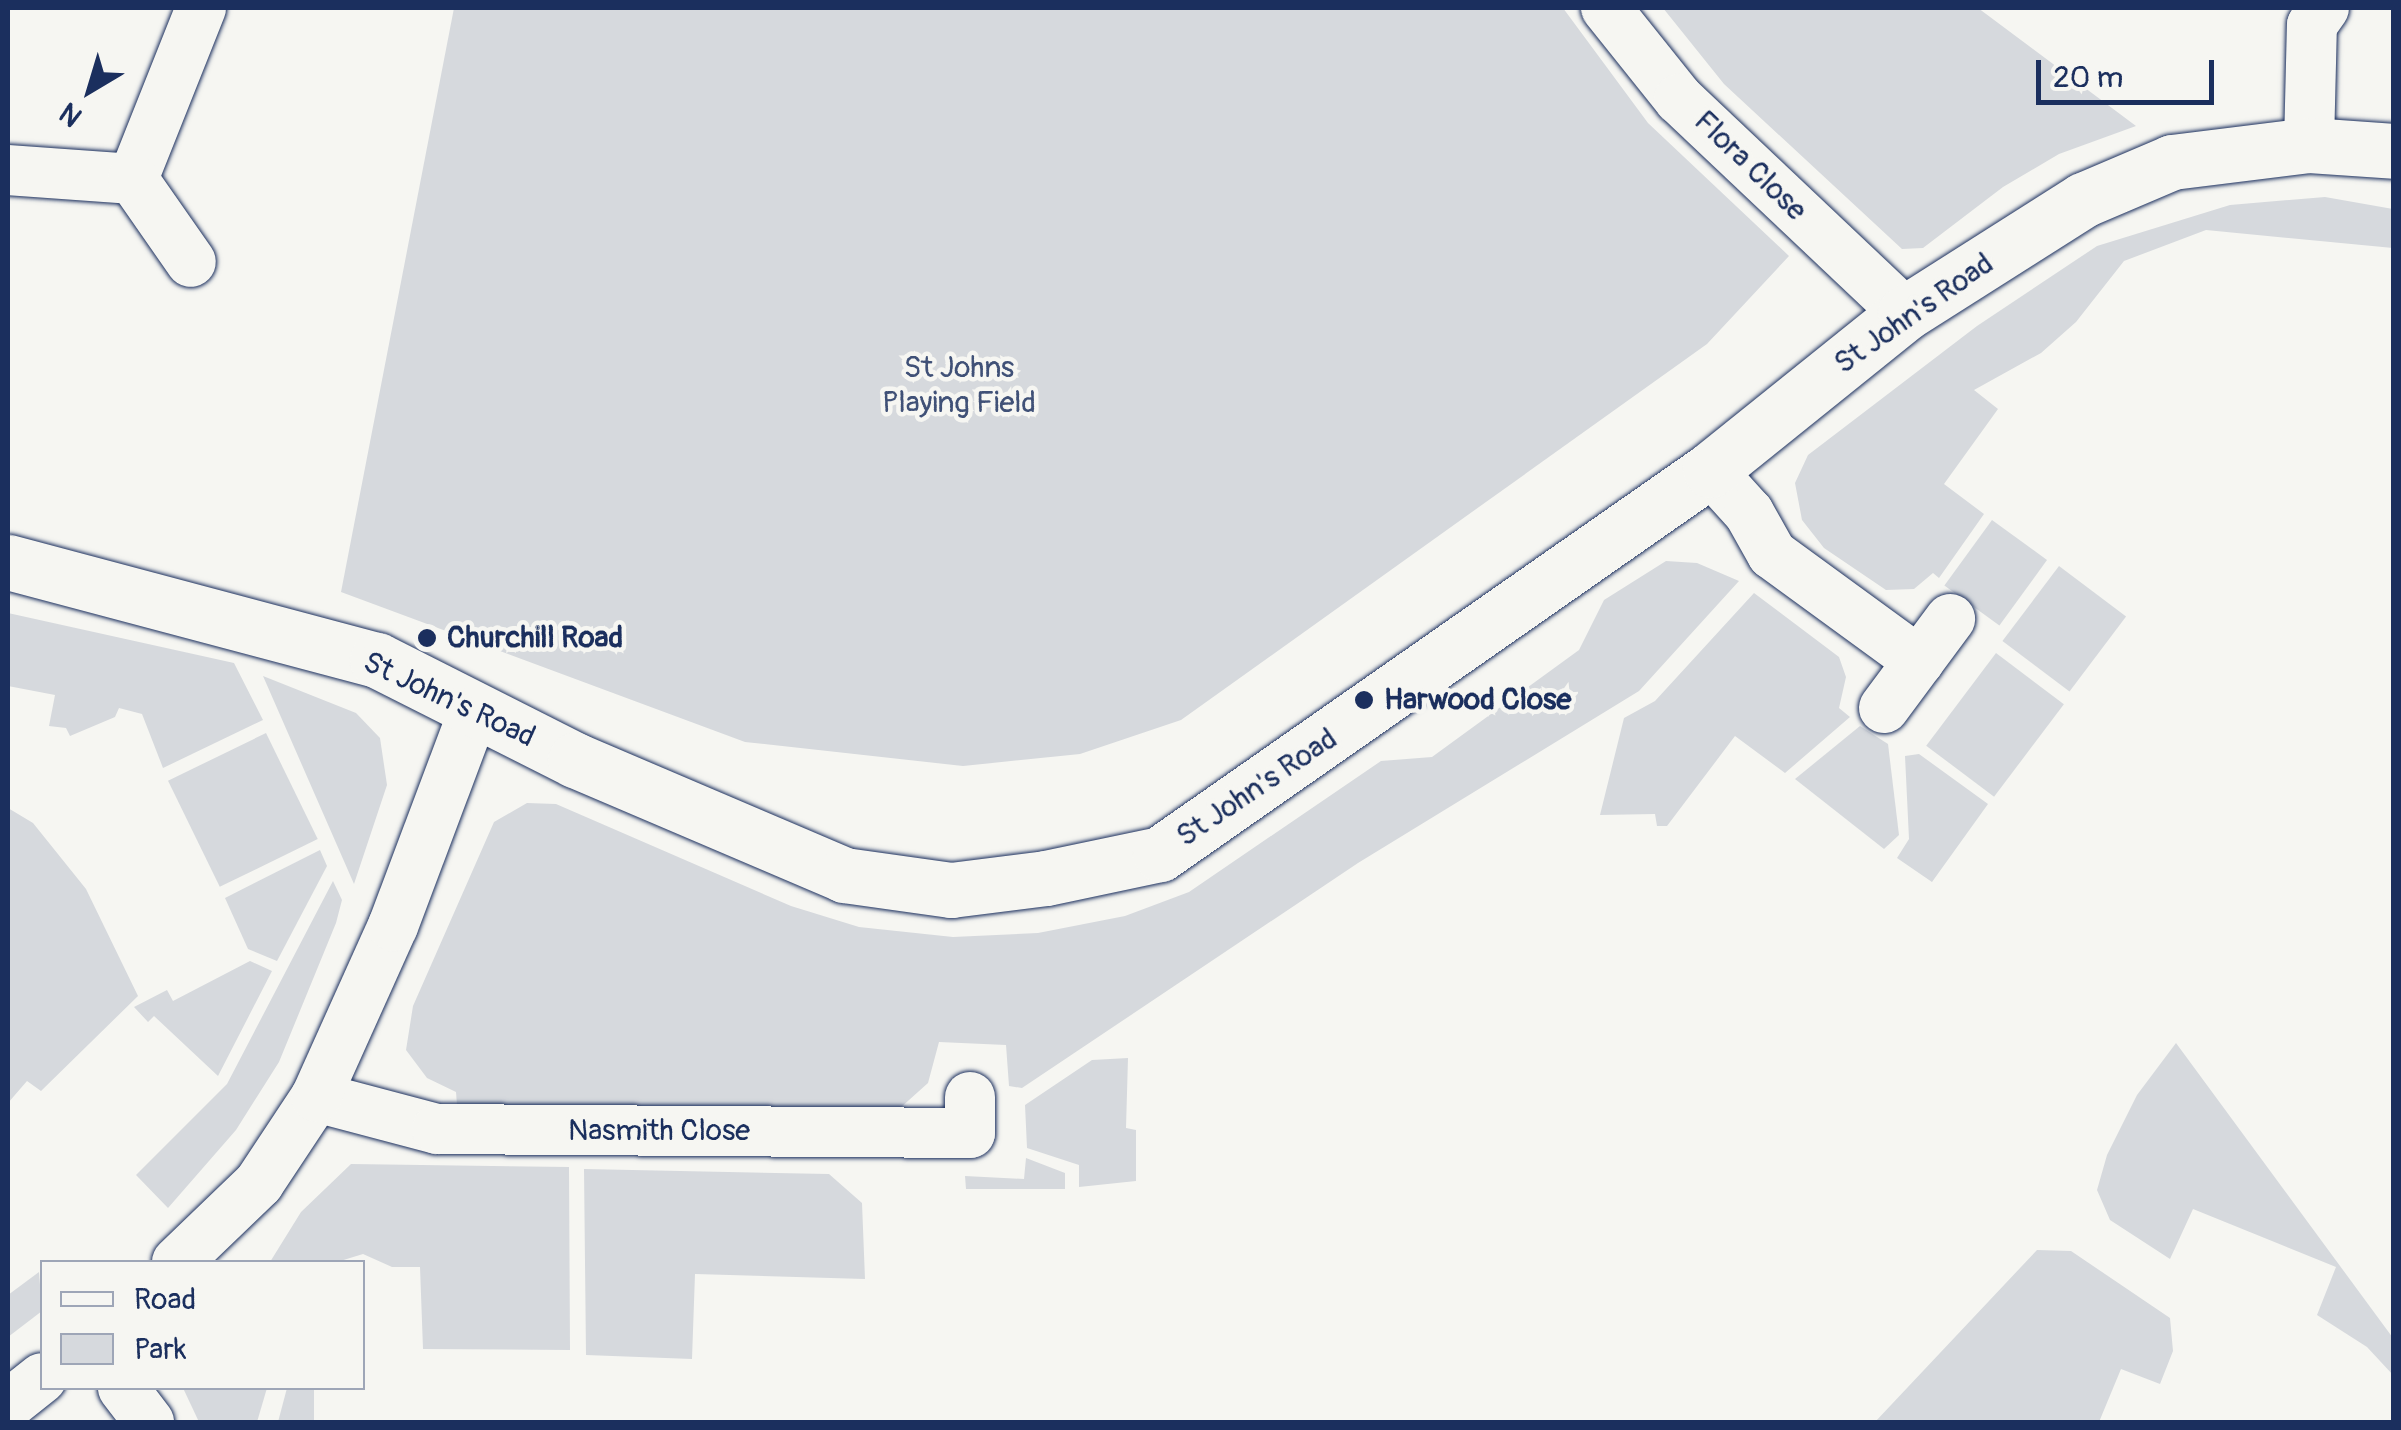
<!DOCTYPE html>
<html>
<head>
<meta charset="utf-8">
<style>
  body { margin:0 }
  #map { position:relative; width:2401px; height:1430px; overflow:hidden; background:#f6f6f2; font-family:Pangolin,sans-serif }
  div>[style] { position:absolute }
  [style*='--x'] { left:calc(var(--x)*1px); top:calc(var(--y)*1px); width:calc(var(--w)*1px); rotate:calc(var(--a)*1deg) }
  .green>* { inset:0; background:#d6d9dd; transform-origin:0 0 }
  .roads { filter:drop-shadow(0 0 2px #1b2f5e) drop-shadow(0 0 2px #1b2f5e) }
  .minor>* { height:50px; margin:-25px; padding:0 25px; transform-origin:25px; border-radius:25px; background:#f6f6f2 }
  .tertiary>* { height:55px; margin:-27.5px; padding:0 27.5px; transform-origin:27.5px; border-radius:27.5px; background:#f6f6f2 }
  .dots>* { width:28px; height:28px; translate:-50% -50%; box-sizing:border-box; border:5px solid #f6f6f2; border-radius:50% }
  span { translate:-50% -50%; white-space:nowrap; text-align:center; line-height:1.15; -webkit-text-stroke:9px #f6f6f2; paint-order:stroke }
  .street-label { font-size:30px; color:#1b2f5e }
  .park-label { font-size:30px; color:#405177 }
  .poi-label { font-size:30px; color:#1b2f5e; font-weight:700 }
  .left { translate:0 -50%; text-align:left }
  .frame { position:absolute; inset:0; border:10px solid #1b2f5e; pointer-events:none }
  .legend { position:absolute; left:40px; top:1260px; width:325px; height:130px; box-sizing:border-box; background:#f6f6f2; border:2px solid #9ea6b7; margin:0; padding:12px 18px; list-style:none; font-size:30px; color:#1b2f5e }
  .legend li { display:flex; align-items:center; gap:20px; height:50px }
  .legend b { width:50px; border:2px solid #9ea6b7 }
  .north { position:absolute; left:40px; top:40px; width:100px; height:100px; -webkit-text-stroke:8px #f6f6f2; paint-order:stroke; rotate:218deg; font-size:28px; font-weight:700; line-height:40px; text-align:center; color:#1b2f5e }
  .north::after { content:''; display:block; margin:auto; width:35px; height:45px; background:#1b2f5e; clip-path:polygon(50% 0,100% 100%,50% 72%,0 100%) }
  .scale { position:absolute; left:2036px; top:60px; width:178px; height:45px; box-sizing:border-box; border:5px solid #1b2f5e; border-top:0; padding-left:12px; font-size:30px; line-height:35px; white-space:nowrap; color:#1b2f5e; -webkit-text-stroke:8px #f6f6f2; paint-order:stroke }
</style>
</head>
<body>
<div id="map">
  <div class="green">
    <div style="clip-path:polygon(454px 8px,1563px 8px,1648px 123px,1789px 256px,1707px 344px,1181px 720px,1080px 754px,963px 766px,745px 742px,341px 592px)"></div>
    <div style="clip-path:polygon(1663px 8px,1978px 8px,2136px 126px,2059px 154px,2003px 187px,1923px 248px,1902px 249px,1724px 84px)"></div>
    <div style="clip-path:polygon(2325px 197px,2393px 209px,2393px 248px,2206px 230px,2124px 261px,2076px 322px,2041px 353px,1974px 390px,1998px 409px,1944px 484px,1984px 514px,1939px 578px,1933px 573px,1914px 589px,1886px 590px,1824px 548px,1802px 520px,1795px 483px,1808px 455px,1977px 326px,2097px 246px,2230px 205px)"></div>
    <div style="left:1992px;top:520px;width:68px;height:81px;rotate:36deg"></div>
    <div style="clip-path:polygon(1666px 561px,1697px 563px,1739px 581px,1639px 691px,1358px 863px,1022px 1088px,1009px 1086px,1006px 1045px,939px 1042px,928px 1083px,899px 1109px,457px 1105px,456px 1092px,427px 1078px,406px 1050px,413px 1006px,494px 822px,527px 803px,556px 804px,791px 906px,859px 927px,953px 937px,1038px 933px,1125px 916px,1189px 892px,1381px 761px,1432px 757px,1579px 650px,1604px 600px)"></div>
    <div style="left:2059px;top:566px;width:84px;height:94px;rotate:37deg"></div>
    <div style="clip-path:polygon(1754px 593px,1839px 657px,1846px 677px,1839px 708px,1850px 717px,1785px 773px,1735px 736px,1667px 826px,1657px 826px,1655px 814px,1600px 815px,1624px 718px,1655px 701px)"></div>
    <div style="clip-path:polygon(8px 613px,234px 663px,263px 720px,163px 768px,142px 714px,119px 708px,115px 717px,70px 736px,66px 728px,49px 726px,55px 695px,8px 686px)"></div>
    <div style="left:1996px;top:653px;width:85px;height:116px;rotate:37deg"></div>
    <div style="clip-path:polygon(263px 676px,356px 713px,380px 738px,387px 785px,354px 884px)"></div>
    <div style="clip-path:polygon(1860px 726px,1888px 744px,1899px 835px,1884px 849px,1795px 779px)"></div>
    <div style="left:266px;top:733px;width:118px;height:109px;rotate:64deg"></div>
    <div style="clip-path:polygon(1919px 754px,1988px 804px,1932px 882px,1897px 858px,1909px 839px,1905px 756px)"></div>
    <div style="clip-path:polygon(8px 808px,33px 823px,86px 889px,138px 996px,41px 1091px,27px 1081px,8px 1103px)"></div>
    <div style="clip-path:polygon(320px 850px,327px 866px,277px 961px,248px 949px,225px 898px)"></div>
    <div style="clip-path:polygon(333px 881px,342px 900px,336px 923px,279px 1062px,236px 1130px,168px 1208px,136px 1175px,227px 1084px)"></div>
    <div style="clip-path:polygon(250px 961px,272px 971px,218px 1076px,154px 1016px,148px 1022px,134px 1007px,167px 990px,173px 1001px)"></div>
    <div style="clip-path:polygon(2176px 1043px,2393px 1338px,2393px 1375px,2367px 1347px,2317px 1315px,2336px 1267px,2193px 1209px,2170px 1259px,2110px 1220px,2097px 1190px,2107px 1155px,2137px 1095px)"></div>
    <div style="clip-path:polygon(1128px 1058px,1126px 1128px,1136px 1130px,1136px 1181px,1079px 1187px,1079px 1165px,1027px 1148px,1025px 1105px,1092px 1060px)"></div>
    <div style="clip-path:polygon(1026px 1158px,1065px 1173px,1065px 1189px,966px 1189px,965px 1176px,1024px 1179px)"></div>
    <div style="clip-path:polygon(351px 1164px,569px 1167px,570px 1350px,423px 1349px,420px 1267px,392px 1267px,363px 1254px,337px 1262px,270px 1262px,301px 1212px)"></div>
    <div style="clip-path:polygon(584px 1169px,829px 1174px,862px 1203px,865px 1279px,695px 1274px,692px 1359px,586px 1355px)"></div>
    <div style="clip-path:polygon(2037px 1250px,2071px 1251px,2170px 1318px,2173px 1351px,2160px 1384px,2121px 1369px,2099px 1422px,1875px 1422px)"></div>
    <div style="clip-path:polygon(39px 1272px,42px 1311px,8px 1337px,8px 1295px)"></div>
    <div style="clip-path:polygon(183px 1388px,267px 1388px,257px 1422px,199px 1422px)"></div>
    <div style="clip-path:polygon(287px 1388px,314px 1388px,314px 1422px,278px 1422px)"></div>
  </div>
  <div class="roads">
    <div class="minor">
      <div style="--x:1606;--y:8;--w:117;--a:51.3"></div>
      <div style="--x:1679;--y:99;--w:311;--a:43.4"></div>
      <div style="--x:2309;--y:145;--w:120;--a:-88.6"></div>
      <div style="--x:2312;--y:25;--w:21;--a:-55"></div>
      <div style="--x:8;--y:170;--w:125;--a:4.1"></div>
      <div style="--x:133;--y:179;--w:184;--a:-68.3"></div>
      <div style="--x:133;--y:179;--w:101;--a:55.1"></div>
      <div style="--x:1710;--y:470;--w:58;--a:47.8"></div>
      <div style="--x:1749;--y:513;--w:47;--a:60.7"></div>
      <div style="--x:1772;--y:554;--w:182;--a:36.1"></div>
      <div style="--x:1884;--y:708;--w:111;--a:-53.4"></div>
      <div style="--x:316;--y:1097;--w:125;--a:14.8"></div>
      <div style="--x:437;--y:1129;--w:533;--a:0.43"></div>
      <div style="--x:970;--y:1133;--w:36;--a:-90"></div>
      <div style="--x:177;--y:1262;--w:114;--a:-43.9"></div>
      <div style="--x:259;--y:1183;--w:103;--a:-56.5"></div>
      <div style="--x:316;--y:1097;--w:188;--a:-65.8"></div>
      <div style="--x:393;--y:926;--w:231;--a:-69.4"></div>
      <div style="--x:123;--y:1388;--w:43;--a:52.6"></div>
      <div style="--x:8;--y:1405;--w:43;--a:-38.5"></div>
    </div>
    <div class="tertiary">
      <div style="--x:8;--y:562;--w:382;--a:14.9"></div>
      <div style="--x:377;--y:660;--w:222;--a:26.8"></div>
      <div style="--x:575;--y:760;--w:293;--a:23.1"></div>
      <div style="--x:844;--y:875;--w:108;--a:8"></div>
      <div style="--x:951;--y:890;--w:96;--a:-7.2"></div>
      <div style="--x:1046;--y:878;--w:116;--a:-11.9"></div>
      <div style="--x:1160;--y:854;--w:671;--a:-34.92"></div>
      <div style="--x:1710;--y:470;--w:250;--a:-38.8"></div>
      <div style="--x:1905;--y:313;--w:211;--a:-32.4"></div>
      <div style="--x:2083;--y:200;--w:97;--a:-23.1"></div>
      <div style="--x:2172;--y:162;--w:138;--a:-7.1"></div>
      <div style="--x:2309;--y:145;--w:85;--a:4"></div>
    </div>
  </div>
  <div class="dots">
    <div style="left:427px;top:638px;background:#1b2f5e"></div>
    <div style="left:1364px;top:700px;background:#1b2f5e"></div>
  </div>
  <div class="street-label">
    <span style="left:1750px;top:166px;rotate:44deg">Flora Close</span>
    <span style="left:1914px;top:314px;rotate:-35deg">St John's Road</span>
    <span style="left:449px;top:700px;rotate:25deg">St John's Road</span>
    <span style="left:1257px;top:788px;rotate:-34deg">St John's Road</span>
    <span style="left:659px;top:1131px">Nasmith Close</span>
  </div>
  <div class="park-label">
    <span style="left:959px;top:385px">St Johns<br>Playing Field</span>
  </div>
  <div class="poi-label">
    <span class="left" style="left:447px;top:638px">Churchill Road</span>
    <span class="left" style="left:1384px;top:700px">Harwood Close</span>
  </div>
  <div class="frame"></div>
  <ul class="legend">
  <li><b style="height:12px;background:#f6f6f2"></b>Road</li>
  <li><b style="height:28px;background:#d6d9dd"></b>Park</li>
  </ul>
  <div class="north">N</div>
  <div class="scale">20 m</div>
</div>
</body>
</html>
